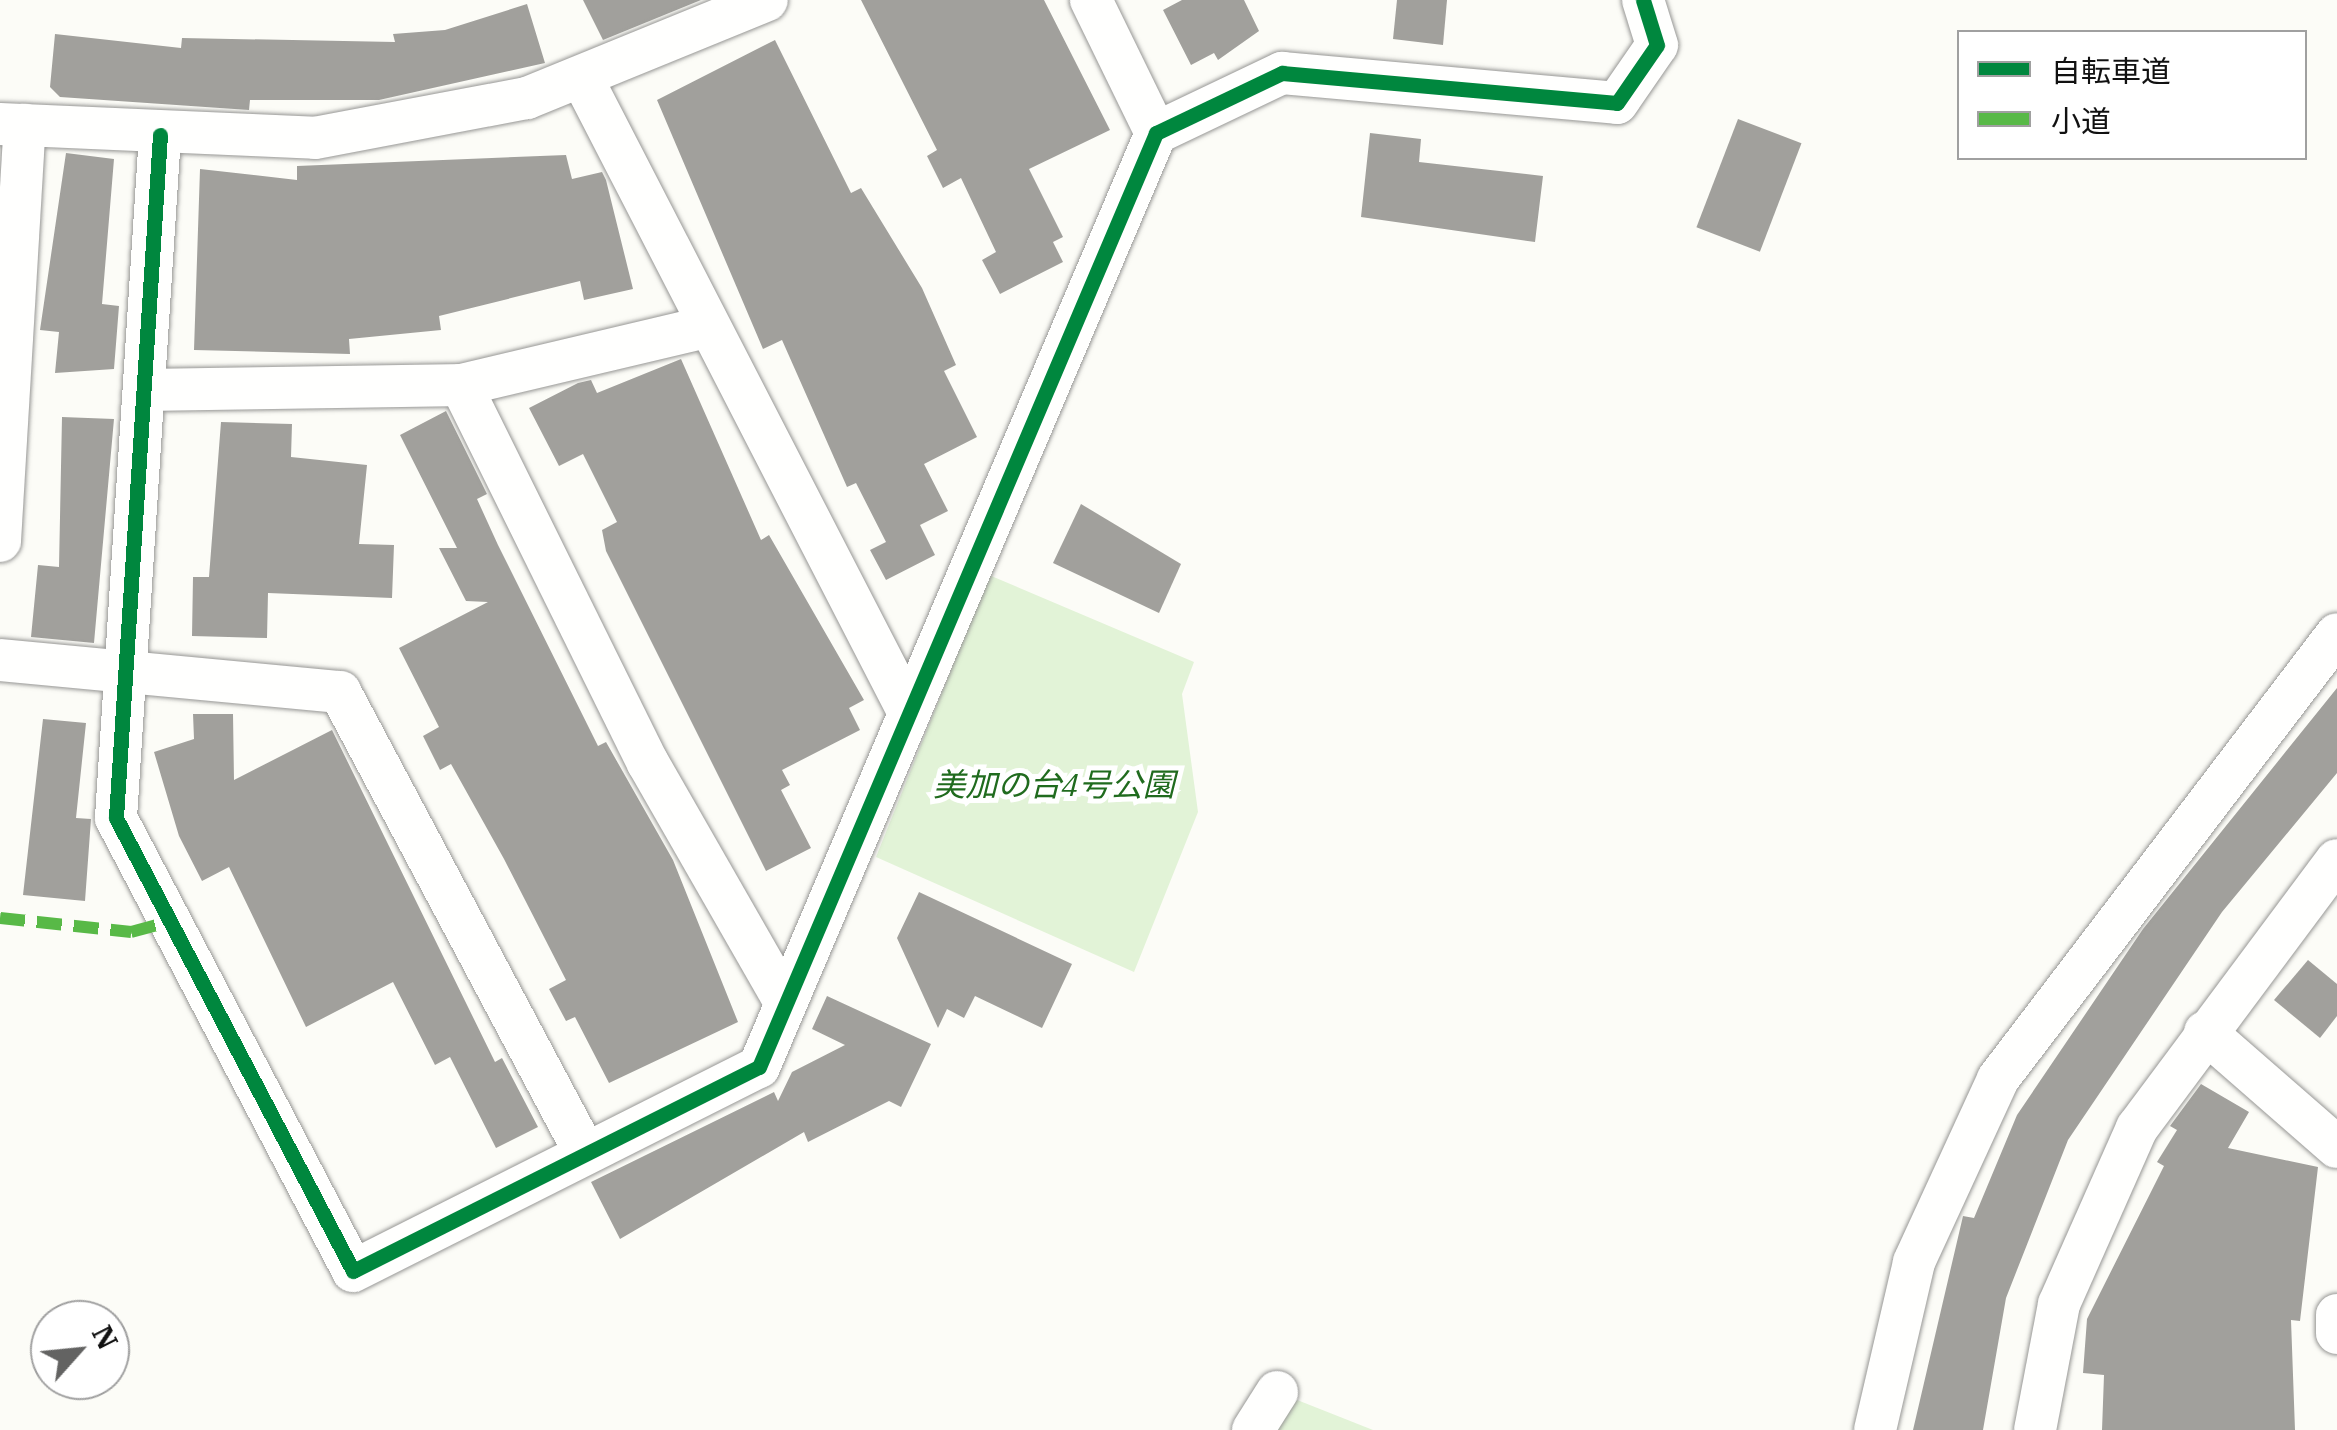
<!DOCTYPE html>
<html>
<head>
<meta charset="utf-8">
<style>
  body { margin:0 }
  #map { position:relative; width:2337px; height:1430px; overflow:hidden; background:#fcfcf7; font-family:"IBM Plex Serif","Noto Sans JP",serif }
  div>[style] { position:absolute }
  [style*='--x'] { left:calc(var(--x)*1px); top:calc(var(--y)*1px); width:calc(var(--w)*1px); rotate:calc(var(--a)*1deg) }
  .green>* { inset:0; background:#e2f3d7 }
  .building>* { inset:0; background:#a1a09c; transform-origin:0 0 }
  .roads { filter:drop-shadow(0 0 2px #979795) drop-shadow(0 0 2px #979795) }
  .street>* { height:42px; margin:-21px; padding:0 21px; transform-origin:21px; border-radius:21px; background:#fffffe }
  .quiet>* { height:12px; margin-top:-6px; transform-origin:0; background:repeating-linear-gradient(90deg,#58b947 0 25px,transparent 0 37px) }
  .cycleway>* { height:15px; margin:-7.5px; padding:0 7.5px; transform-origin:7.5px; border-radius:7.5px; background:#00873e }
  span { translate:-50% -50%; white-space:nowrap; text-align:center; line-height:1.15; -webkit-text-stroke:10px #fff; paint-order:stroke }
  .park-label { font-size:32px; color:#206b1e; font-style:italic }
  .legend { position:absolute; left:1957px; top:30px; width:350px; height:130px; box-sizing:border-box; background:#fff; border:2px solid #a0a0a0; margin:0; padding:12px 18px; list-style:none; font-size:30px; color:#111 }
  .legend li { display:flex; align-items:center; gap:20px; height:50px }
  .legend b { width:50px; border:2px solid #a0a0a0 }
  .north { position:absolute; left:30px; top:1300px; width:100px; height:100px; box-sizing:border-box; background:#fff; border:2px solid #a0a0a0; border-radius:50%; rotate:63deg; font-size:28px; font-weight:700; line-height:40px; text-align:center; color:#111 }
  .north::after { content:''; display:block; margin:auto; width:35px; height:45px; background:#636362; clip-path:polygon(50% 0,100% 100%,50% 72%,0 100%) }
</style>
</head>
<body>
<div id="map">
  <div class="green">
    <div style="clip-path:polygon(989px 575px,1194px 662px,1182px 694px,1198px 812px,1134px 972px,876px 857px)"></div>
    <div style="clip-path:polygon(1277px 1392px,1373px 1430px,1253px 1430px)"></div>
  </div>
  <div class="building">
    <div style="clip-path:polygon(583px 0,701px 0,603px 40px)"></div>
    <div style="clip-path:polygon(861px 0,1044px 0,1110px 130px,1029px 169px,1063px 237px,1053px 242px,1063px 262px,1000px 294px,982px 260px,996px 252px,961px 178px,943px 188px,927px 156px,937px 150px)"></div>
    <div style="clip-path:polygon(1182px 0,1244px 0,1259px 31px,1218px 60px,1214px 53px,1191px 65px,1163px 10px)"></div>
    <div style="clip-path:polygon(1397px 0,1447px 0,1443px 45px,1393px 39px)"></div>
    <div style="clip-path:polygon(527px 4px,545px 63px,379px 100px,250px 100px,249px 110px,60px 97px,50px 87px,55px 34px,181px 48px,182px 38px,395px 42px,393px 34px,445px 30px)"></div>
    <div style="clip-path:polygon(775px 40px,851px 193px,861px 188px,922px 288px,956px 365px,944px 371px,977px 437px,924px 464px,948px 511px,920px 525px,935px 555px,886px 580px,870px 550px,886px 542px,856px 483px,847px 487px,782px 340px,763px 349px,657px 100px)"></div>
    <div style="left:1738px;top:119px;width:68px;height:116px;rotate:21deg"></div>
    <div style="clip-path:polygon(1370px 133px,1421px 139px,1419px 162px,1543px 176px,1535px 242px,1361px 217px)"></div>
    <div style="clip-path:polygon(66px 153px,114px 159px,102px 304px,119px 306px,114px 369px,55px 373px,59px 332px,40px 330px)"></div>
    <div style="clip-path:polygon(566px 155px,572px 179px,602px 172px,606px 180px,633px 289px,584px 300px,580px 281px,439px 316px,441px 330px,349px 339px,350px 354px,194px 350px,200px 169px,297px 180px,297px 166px)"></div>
    <div style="clip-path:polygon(681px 359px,761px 540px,769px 535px,864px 700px,849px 708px,860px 730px,782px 770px,790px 785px,781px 790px,811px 848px,766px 871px,606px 551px,602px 530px,617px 522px,583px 454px,559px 466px,529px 408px,578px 383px,591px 380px,597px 393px)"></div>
    <div style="clip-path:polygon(446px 411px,487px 494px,477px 499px,498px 545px,598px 746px,606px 742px,673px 860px,738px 1022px,609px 1083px,575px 1017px,566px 1021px,549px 989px,566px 980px,504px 859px,451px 764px,440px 770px,423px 736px,439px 727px,399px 648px,488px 602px,466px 601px,439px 548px,457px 548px,400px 435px)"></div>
    <div style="clip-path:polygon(62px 417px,114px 419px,94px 643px,31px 637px,38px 565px,59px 567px)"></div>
    <div style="clip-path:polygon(221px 422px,292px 424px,291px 457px,367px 465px,359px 544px,394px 545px,392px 598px,268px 593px,267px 638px,192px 636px,193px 577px,209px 577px)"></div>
    <div style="clip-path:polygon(1081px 504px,1181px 564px,1159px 613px,1053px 563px)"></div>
    <div style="clip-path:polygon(2337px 688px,2337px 773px,2222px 912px,2068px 1140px,2006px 1298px,1983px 1430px,1913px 1430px,1963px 1216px,1974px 1218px,2017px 1115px,2143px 929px)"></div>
    <div style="clip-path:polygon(193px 714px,233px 714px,234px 780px,332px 730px,495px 1062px,502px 1058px,538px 1127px,496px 1148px,450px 1057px,435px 1065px,393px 982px,306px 1027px,229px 867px,202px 881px,179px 836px,154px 752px,194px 739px)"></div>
    <div style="clip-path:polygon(43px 719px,86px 723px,76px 818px,91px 819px,85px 901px,23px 895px)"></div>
    <div style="clip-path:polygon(919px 892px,1072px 964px,1042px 1028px,975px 996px,964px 1018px,947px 1009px,938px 1028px,897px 938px)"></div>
    <div style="clip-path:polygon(2308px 960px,2337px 984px,2337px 1016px,2320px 1038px,2274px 1000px)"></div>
    <div style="clip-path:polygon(827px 996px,931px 1044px,901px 1107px,889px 1101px,808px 1142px,804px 1132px,620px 1239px,591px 1182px,774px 1092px,778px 1101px,792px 1072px,845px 1045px,812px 1029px)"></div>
    <div style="clip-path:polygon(2201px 1084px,2249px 1112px,2228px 1148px,2318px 1167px,2300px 1321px,2291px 1320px,2295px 1430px,2102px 1430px,2104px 1375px,2083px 1373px,2087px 1319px,2164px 1166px,2157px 1162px,2177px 1130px,2170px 1126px)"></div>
  </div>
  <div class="roads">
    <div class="street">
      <div style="--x:1091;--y:0;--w:148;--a:64"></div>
      <div style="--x:583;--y:80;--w:710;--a:62.75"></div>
      <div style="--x:0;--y:124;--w:315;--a:2.5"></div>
      <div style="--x:315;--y:138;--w:216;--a:-10.7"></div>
      <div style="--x:527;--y:98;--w:259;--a:-22.2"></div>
      <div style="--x:160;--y:135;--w:684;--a:93.69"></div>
      <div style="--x:116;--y:818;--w:511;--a:62.38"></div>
      <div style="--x:353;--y:1271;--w:454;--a:-26.7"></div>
      <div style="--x:759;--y:1067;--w:1015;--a:-66.97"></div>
      <div style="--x:1156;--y:133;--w:140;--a:-25.5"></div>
      <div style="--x:1282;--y:73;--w:336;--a:5.1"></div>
      <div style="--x:1617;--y:103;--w:70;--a:-55.4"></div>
      <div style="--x:1657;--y:45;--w:47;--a:-107.3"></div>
      <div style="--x:461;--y:385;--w:422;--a:63.7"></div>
      <div style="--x:648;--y:763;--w:275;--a:60.2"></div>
      <div style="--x:149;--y:390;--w:312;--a:-0.9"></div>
      <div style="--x:461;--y:385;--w:249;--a:-13.3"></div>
      <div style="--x:0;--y:541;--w:417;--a:-86.6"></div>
      <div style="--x:0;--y:660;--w:342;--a:5.4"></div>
      <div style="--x:340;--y:692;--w:520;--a:62.01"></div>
      <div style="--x:2205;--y:1032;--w:175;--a:41.1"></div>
      <div style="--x:2337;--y:1315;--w:18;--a:90"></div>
      <div style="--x:1253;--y:1430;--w:45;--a:-57.7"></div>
      <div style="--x:1875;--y:1430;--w:172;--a:-76.9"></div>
      <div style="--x:1914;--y:1262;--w:201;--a:-65.3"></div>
      <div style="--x:1998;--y:1079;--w:559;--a:-52.7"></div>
      <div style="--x:2035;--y:1430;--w:128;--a:-79.2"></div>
      <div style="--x:2059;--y:1304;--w:193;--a:-66.1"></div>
      <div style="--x:2137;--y:1128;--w:334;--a:-53.3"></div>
    </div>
  </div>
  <div class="quiet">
    <div style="--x:0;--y:918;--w:132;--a:6.1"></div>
    <div style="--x:131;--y:932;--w:39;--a:-15"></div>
  </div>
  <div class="cycleway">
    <div style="--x:160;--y:135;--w:684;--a:93.69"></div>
    <div style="--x:116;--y:818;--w:511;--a:62.38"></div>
    <div style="--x:353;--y:1271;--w:454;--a:-26.7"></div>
    <div style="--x:759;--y:1067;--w:1015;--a:-66.97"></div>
    <div style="--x:1156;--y:133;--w:140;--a:-25.5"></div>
    <div style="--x:1282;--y:73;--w:336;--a:5.1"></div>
    <div style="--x:1617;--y:103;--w:70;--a:-55.4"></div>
    <div style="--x:1657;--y:45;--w:47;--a:-107.3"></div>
  </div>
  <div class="park-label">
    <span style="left:1054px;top:784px">美加の台4号公園</span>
  </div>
  <ul class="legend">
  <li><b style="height:12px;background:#00873e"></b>自転車道</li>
  <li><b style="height:12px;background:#58b947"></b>小道</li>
  </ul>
  <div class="north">N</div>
</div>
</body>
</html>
